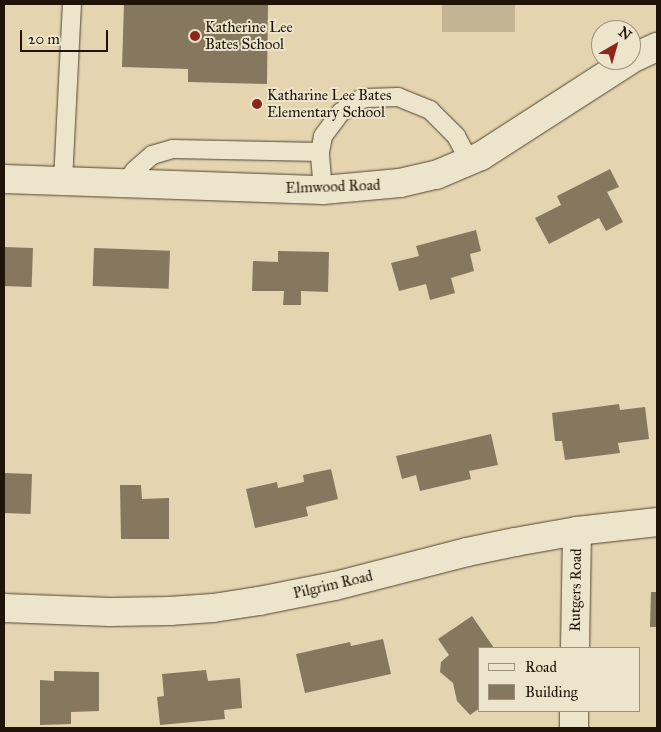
<!DOCTYPE html>
<html>
<head>
<meta charset="utf-8">
<style>
  body { margin:0 }
  #map { position:relative; width:661px; height:732px; overflow:hidden; background:#e4d5b0; font-family:"IM FELL Great Primer",serif }
  div>[style] { position:absolute }
  [style*='--x'] { left:calc(var(--x)*1px); top:calc(var(--y)*1px); width:calc(var(--w)*1px); rotate:calc(var(--a)*1deg) }
  .green>* { inset:0; background:#c3b493; transform-origin:0 0 }
  .building>* { inset:0; background:#85785f; transform-origin:0 0 }
  .roads { filter:drop-shadow(0 0 1px #504431) drop-shadow(0 0 1px #504431) }
  .service>* { height:18px; margin:-9px; padding:0 9px; transform-origin:9px; border-radius:9px; background:#ede4cc }
  .minor>* { height:28px; margin:-14px; padding:0 14px; transform-origin:14px; border-radius:14px; background:#ede4cc }
  .tertiary>* { height:28px; margin:-14px; padding:0 14px; transform-origin:14px; border-radius:14px; background:#ede4cc }
  .dots>* { width:14px; height:14px; translate:-50% -50%; box-sizing:border-box; border:2px solid #ede4cc; border-radius:50% }
  span { translate:-50% -50%; white-space:nowrap; text-align:center; line-height:1.15; -webkit-text-stroke:4px #ede4cc; paint-order:stroke }
  .poi-label { font-size:15px; color:#1f1407 }
  .left { translate:0 -50%; text-align:left }
  .street-label { font-size:15px; color:#1f1407 }
  .frame { position:absolute; inset:0; border:5px solid #1f1407; pointer-events:none }
  .legend { position:absolute; left:478px; top:647px; width:162px; height:65px; box-sizing:border-box; background:#ede4cc; border:1px solid #9b917d; margin:0; padding:6px 9px; list-style:none; font-size:15px; color:#1f1407 }
  .legend li { display:flex; align-items:center; gap:10px; height:25px }
  .legend b { width:25px; border:1px solid #9b917d }
  .north { position:absolute; left:591px; top:20px; width:50px; height:50px; box-sizing:border-box; background:#ede4cc; border:1px solid #9b917d; border-radius:50%; rotate:38deg; font-size:14px; font-weight:700; line-height:20px; text-align:center; color:#1f1407 }
  .north::after { content:''; display:block; margin:auto; width:18px; height:22px; background:#8f2418; clip-path:polygon(50% 0,100% 100%,50% 72%,0 100%) }
  .scale { position:absolute; left:20px; top:30px; width:88px; height:22px; box-sizing:border-box; border:2px solid #1f1407; border-top:0; padding-left:6px; font-size:15px; line-height:18px; white-space:nowrap; color:#1f1407; -webkit-text-stroke:4px #ede4cc; paint-order:stroke }
</style>
</head>
<body>
<div id="map">
  <div class="green">
    <div style="left:442px;top:4px;width:73px;height:28px"></div>
  </div>
  <div class="building">
    <div style="clip-path:polygon(124px 4px,268px 4px,267px 84px,188px 82px,188px 69px,122px 67px)"></div>
    <div style="clip-path:polygon(610px 169px,619px 187px,607px 192px,623px 222px,606px 231px,599px 218px,549px 244px,535px 218px,561px 205px,557px 196px)"></div>
    <div style="clip-path:polygon(476px 230px,481px 251px,470px 254px,474px 271px,451px 278px,455px 293px,430px 300px,426px 284px,399px 291px,391px 263px,419px 256px,416px 246px)"></div>
    <div style="left:4px;top:247px;width:29px;height:39px;rotate:2deg"></div>
    <div style="left:94px;top:248px;width:76px;height:38px;rotate:2deg"></div>
    <div style="clip-path:polygon(278px 251px,329px 252px,328px 292px,301px 291px,301px 305px,283px 305px,284px 291px,252px 291px,253px 261px,278px 262px)"></div>
    <div style="clip-path:polygon(619px 404px,620px 410px,645px 407px,649px 439px,618px 443px,620px 453px,565px 460px,562px 441px,555px 441px,552px 413px)"></div>
    <div style="clip-path:polygon(491px 434px,498px 465px,469px 471px,471px 479px,420px 491px,416px 475px,402px 479px,396px 456px)"></div>
    <div style="clip-path:polygon(331px 469px,338px 499px,306px 507px,308px 516px,255px 528px,246px 489px,277px 482px,278px 488px,304px 482px,303px 475px)"></div>
    <div style="left:4px;top:473px;width:28px;height:40px;rotate:2deg"></div>
    <div style="clip-path:polygon(120px 485px,141px 485px,142px 499px,169px 498px,169px 539px,121px 539px)"></div>
    <div style="clip-path:polygon(651px 592px,657px 592px,657px 627px,650px 627px)"></div>
    <div style="clip-path:polygon(472px 616px,494px 648px,480px 648px,480px 708px,470px 715px,457px 701px,453px 683px,440px 672px,441px 662px,449px 655px,438px 639px)"></div>
    <div style="clip-path:polygon(383px 639px,391px 674px,305px 693px,296px 654px,350px 642px,351px 646px)"></div>
    <div style="clip-path:polygon(206px 670px,208px 681px,240px 678px,242px 708px,224px 710px,225px 719px,160px 725px,157px 697px,164px 696px,162px 674px)"></div>
    <div style="clip-path:polygon(54px 671px,99px 672px,99px 711px,71px 712px,71px 724px,40px 725px,40px 680px,54px 681px)"></div>
  </div>
  <div class="roads">
    <div class="service">
      <div style="--x:63;--y:181;--w:177;--a:-87.1"></div>
      <div style="--x:125;--y:183;--w:16;--a:-52"></div>
      <div style="--x:135;--y:170;--w:23;--a:-41"></div>
      <div style="--x:152;--y:155;--w:22;--a:-16"></div>
      <div style="--x:173;--y:149;--w:147;--a:1.2"></div>
      <div style="--x:323;--y:190;--w:38;--a:-95"></div>
      <div style="--x:320;--y:152;--w:16;--a:-79"></div>
      <div style="--x:323;--y:136;--w:30;--a:-53"></div>
      <div style="--x:341;--y:112;--w:22;--a:-34"></div>
      <div style="--x:359;--y:100;--w:8;--a:-14"></div>
      <div style="--x:367;--y:98;--w:31;--a:-2"></div>
      <div style="--x:398;--y:97;--w:35;--a:22"></div>
      <div style="--x:430;--y:110;--w:37;--a:45"></div>
      <div style="--x:456;--y:136;--w:30;--a:62"></div>
    </div>
    <div class="minor">
      <div style="--x:4;--y:608;--w:106;--a:2.2"></div>
      <div style="--x:110;--y:612;--w:60;--a:-1"></div>
      <div style="--x:170;--y:611;--w:43;--a:-4"></div>
      <div style="--x:213;--y:608;--w:47;--a:-8.7"></div>
      <div style="--x:259;--y:601;--w:77;--a:-11.2"></div>
      <div style="--x:335;--y:586;--w:136;--a:-14.4"></div>
      <div style="--x:467;--y:552;--w:49;--a:-11.8"></div>
      <div style="--x:515;--y:542;--w:63;--a:-10.1"></div>
      <div style="--x:577;--y:531;--w:81;--a:-6.4"></div>
      <div style="--x:575;--y:648;--w:117;--a:-89"></div>
      <div style="--x:574;--y:728;--w:17;--a:-90"></div>
    </div>
    <div class="tertiary">
      <div style="--x:631;--y:59;--w:29;--a:-25"></div>
      <div style="--x:4;--y:179;--w:319;--a:2"></div>
      <div style="--x:323;--y:190;--w:77;--a:-5.2"></div>
      <div style="--x:400;--y:183;--w:37;--a:-13"></div>
      <div style="--x:436;--y:175;--w:49;--a:-22.9"></div>
      <div style="--x:481;--y:156;--w:177;--a:-32.8"></div>
    </div>
  </div>
  <div class="dots">
    <div style="left:195px;top:36px;background:#8f2418"></div>
    <div style="left:257px;top:104px;background:#8f2418"></div>
  </div>
  <div class="poi-label">
    <span class="left" style="left:205px;top:36px">Katherine Lee<br>Bates School</span>
    <span class="left" style="left:267px;top:104px">Katharine Lee Bates<br>Elementary School</span>
  </div>
  <div class="street-label">
    <span style="left:333px;top:187px;rotate:-2deg">Elmwood Road</span>
    <span style="left:333px;top:585px;rotate:-13deg">Pilgrim Road</span>
    <span style="left:576px;top:590px;rotate:-89deg">Rutgers Road</span>
  </div>
  <div class="frame"></div>
  <ul class="legend">
  <li><b style="height:6px;background:#ede4cc"></b>Road</li>
  <li><b style="height:14px;background:#85785f"></b>Building</li>
  </ul>
  <div class="north">N</div>
  <div class="scale">20 m</div>
</div>
</body>
</html>
